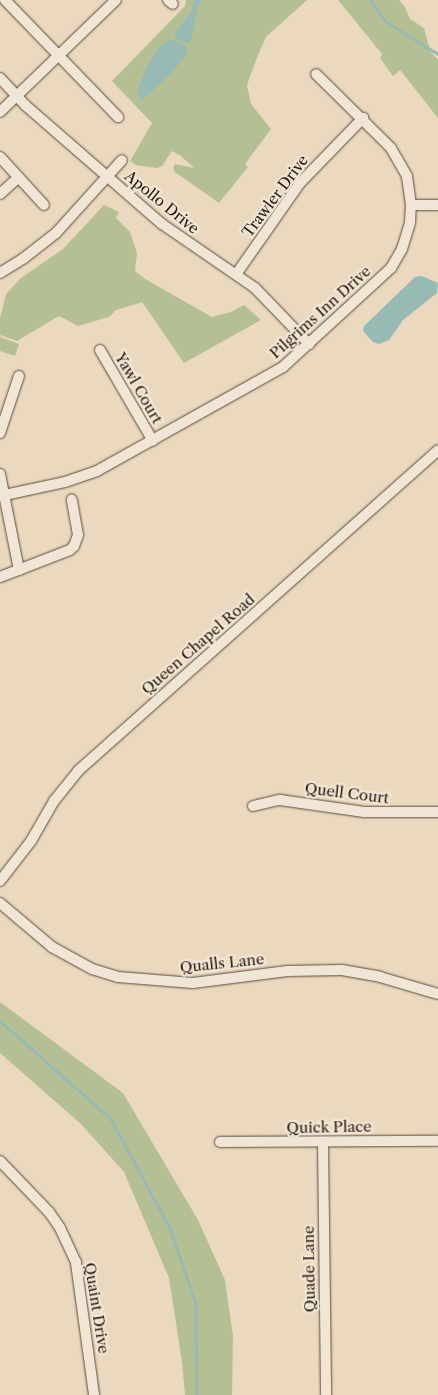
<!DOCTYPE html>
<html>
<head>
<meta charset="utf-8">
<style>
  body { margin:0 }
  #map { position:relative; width:438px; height:1395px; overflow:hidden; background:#ead9be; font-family:"Libre Caslon Text",serif }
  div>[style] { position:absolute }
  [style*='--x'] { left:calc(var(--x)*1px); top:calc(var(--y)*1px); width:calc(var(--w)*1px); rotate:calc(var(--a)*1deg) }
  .green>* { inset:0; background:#b4c094 }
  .water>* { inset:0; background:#98bab4 }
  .stream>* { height:2.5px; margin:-1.25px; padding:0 1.25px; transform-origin:1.25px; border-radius:1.25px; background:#98bab4 }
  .roads { filter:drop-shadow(0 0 1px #5b4939) drop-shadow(0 0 1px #5b4939) }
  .minor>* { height:10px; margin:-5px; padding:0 5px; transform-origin:5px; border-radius:5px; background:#f1e6d5 }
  span { translate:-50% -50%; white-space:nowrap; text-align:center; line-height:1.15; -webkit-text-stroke:4.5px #f1e6d5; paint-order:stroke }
  .street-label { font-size:15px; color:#2b190d }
</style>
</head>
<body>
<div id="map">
  <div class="green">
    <div style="clip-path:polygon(186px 0,307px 0,266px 37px,256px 60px,247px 85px,251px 104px,271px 129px,245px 164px,248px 167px,219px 203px,175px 172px,173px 168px,175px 164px,194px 168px,181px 156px,172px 151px,162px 166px,157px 168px,136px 165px,130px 161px,152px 123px,112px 81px,185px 6px)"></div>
    <div style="clip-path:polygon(338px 0,399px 0,405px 7px,410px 19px,424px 28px,430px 51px,438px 60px,438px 118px,400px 70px,393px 76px,380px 58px,382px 54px)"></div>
    <div style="clip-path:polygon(104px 205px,119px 212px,116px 218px,130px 232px,137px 253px,135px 271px,145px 279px,212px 317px,231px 312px,244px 305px,261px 320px,184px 363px,142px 302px,116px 310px,109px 317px,78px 326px,59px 316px,17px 341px,0 335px,0 318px,6px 294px,21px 278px,63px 249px)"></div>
    <div style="clip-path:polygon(0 337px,19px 344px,15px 356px,0 351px)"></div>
    <div style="clip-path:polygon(0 1002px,123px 1093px,198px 1220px,225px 1280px,233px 1336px,232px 1395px,185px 1395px,182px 1362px,169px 1278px,124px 1172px,81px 1124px,0 1053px)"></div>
  </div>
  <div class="water">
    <div style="clip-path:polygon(194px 0,202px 0,197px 10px,192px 38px,188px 43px,183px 42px,175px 38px,175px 33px,191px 12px)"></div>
    <div style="clip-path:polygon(169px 39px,186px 46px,188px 52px,186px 55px,170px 75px,143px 99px,139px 99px,137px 92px,145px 70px,158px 48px)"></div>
    <div style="clip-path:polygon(422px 276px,438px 283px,437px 293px,403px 320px,389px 340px,379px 344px,373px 342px,363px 331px,364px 326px,415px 277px)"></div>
  </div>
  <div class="stream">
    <div style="--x:371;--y:0;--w:25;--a:56"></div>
    <div style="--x:385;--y:21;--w:62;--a:31.9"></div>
    <div style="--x:0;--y:1021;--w:148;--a:41.4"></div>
    <div style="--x:111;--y:1119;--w:124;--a:61.6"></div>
    <div style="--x:170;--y:1228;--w:80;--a:71.1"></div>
    <div style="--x:196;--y:1304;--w:91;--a:89.4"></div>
  </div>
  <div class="roads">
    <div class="minor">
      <div style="--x:5;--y:0;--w:163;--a:46"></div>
      <div style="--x:168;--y:0;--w:6;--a:39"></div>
      <div style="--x:0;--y:78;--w:37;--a:47"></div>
      <div style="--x:25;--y:105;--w:181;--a:41"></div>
      <div style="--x:162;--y:224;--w:113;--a:34.5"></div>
      <div style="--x:255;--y:288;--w:78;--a:46"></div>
      <div style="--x:0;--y:112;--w:161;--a:-44"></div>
      <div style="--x:0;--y:157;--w:65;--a:47.5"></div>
      <div style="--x:0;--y:194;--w:25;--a:-42"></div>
      <div style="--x:411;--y:205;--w:27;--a:0"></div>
      <div style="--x:0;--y:273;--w:28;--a:-32"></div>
      <div style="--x:24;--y:258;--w:41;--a:-38"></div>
      <div style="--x:56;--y:233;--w:98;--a:-47.9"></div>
      <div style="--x:237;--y:273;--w:110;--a:-55"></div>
      <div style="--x:300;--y:183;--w:91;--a:-45.9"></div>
      <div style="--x:100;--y:350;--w:105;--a:59.8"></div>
      <div style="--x:0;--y:433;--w:60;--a:-71.6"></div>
      <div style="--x:0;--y:474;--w:98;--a:78.8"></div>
      <div style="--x:0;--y:496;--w:66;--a:-12.2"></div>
      <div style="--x:65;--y:482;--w:34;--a:-19"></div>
      <div style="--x:97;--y:471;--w:213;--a:-29.2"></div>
      <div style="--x:283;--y:367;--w:147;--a:-42.5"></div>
      <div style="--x:391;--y:268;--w:22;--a:-60"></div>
      <div style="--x:402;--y:249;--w:28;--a:-73"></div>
      <div style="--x:410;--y:222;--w:17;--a:-87"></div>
      <div style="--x:411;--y:205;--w:29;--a:-98"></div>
      <div style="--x:407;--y:176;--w:32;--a:-120"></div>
      <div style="--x:391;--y:148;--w:105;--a:-135.4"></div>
      <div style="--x:0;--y:577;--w:75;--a:-21.1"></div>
      <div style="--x:70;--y:550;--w:6;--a:-45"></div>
      <div style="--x:74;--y:546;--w:12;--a:-70"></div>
      <div style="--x:78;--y:535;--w:36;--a:-100"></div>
      <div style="--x:253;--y:806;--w:28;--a:-13"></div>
      <div style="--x:280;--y:800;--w:85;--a:8.1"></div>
      <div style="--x:364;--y:812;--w:74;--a:0"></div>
      <div style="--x:0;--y:881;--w:51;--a:-52.2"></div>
      <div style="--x:31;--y:841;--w:46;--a:-60.1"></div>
      <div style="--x:54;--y:801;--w:38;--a:-51"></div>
      <div style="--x:78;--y:771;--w:482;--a:-41.7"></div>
      <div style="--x:0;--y:903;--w:68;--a:40.2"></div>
      <div style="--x:52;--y:947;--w:46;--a:28.8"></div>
      <div style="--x:92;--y:969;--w:27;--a:17"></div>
      <div style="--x:118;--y:977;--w:75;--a:4.6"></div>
      <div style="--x:193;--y:983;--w:95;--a:-7.3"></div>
      <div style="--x:287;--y:971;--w:55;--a:-1"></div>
      <div style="--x:342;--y:970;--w:39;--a:10"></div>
      <div style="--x:380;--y:977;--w:60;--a:16.3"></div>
      <div style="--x:220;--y:1142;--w:218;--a:-0.3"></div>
      <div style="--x:323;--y:1142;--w:253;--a:89.3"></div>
      <div style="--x:0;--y:1161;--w:71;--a:46.1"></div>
      <div style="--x:49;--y:1212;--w:19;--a:55"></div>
      <div style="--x:60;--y:1228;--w:38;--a:65"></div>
      <div style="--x:76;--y:1263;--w:133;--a:82.2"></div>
    </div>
  </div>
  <div class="street-label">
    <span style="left:275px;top:196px;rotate:-53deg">Trawler Drive</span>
    <span style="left:162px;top:202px;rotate:39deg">Apollo Drive</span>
    <span style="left:320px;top:312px;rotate:-42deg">Pilgrims Inn Drive</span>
    <span style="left:139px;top:388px;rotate:60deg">Yawl Court</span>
    <span style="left:198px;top:644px;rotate:-41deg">Queen Chapel Road</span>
    <span style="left:347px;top:793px;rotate:7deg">Quell Court</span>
    <span style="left:222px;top:963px;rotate:-6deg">Qualls Lane</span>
    <span style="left:329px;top:1127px;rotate:-1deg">Quick Place</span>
    <span style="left:309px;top:1269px;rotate:-91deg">Quade Lane</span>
    <span style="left:97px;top:1308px;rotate:81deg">Quaint Drive</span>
  </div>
</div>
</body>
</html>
